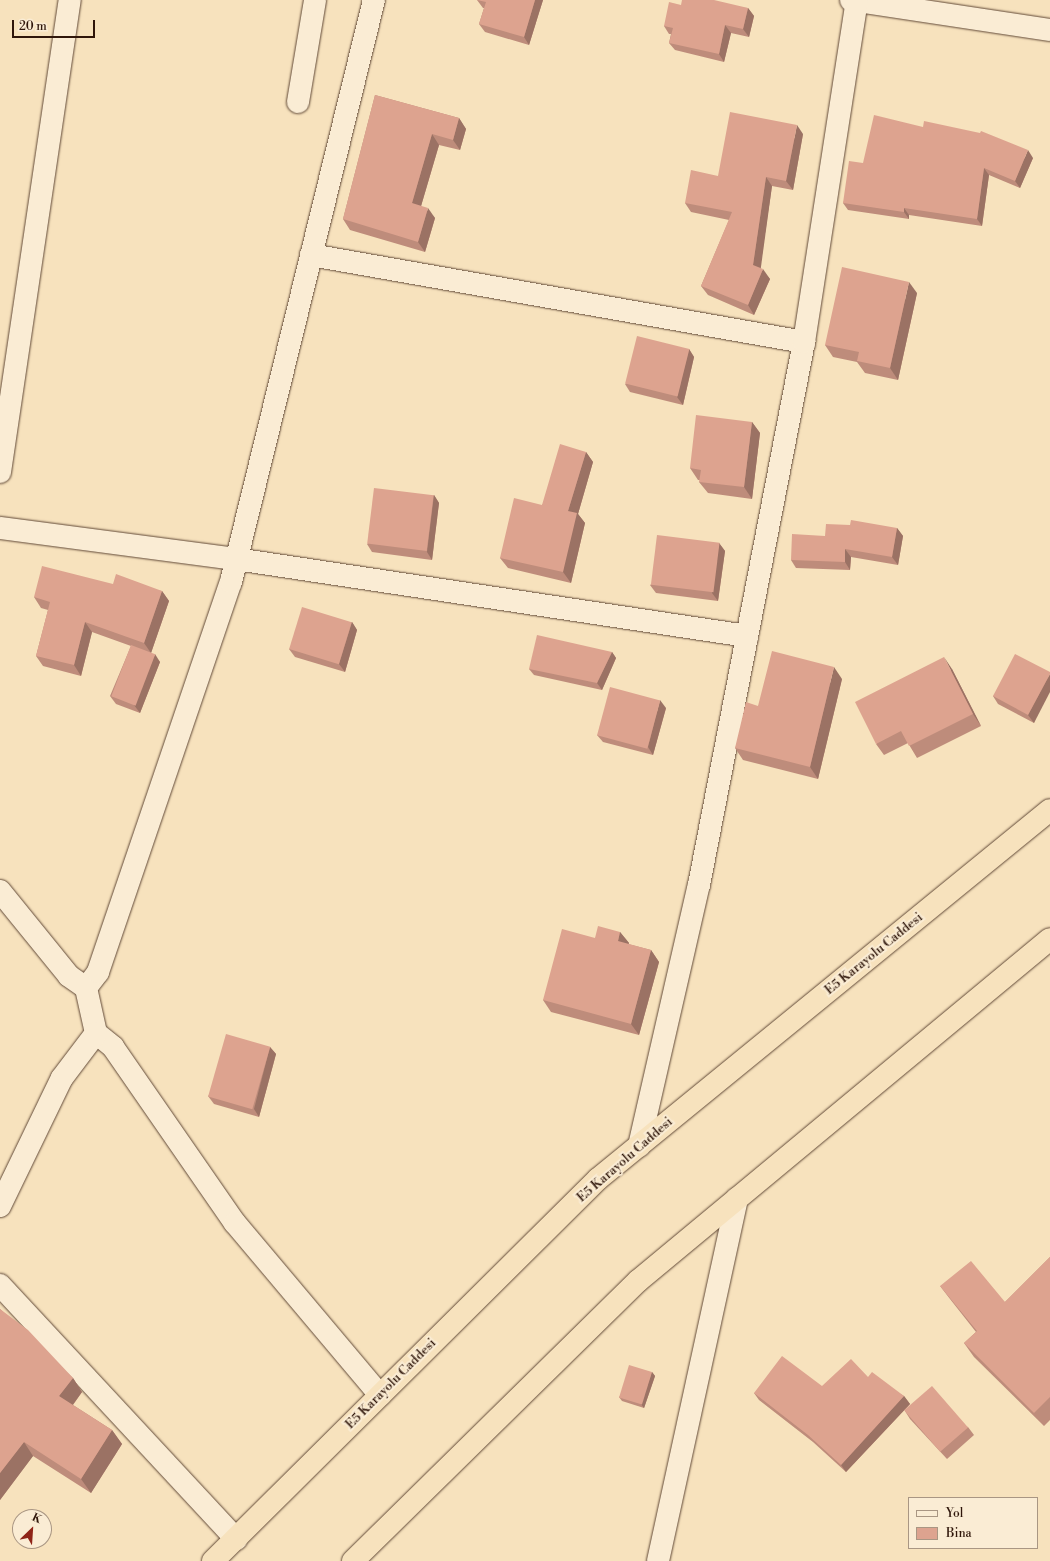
<!DOCTYPE html>
<html>
<head>
<meta charset="utf-8">
<style>
  body { margin:0 }
  #map { position:relative; width:1050px; height:1561px; overflow:hidden; background:#f7e2bd; font-family:"Libre Bodoni",serif }
  div>[style] { position:absolute }
  [style*='--x'] { left:calc(var(--x)*1px); top:calc(var(--y)*1px); width:calc(var(--w)*1px); rotate:calc(var(--a)*1deg) }
  .roads { filter:drop-shadow(0 0 1px #614937) drop-shadow(0 0 1px #614937) }
  .street>* { height:22px; margin:-11px; padding:0 11px; transform-origin:11px; border-radius:11px; background:#faecd4 }
  .highway>* { height:22px; margin:-11px; padding:0 11px; transform-origin:11px; border-radius:11px; background:#f7e2bd }
  .wall>* { inset:0; background:#be8c7b }
  .shaded-wall>* { inset:0; background:#9b7264 }
  .building>* { inset:0; background:#dda38f; transform-origin:0 0 }
  span { translate:-50% -50%; white-space:nowrap; text-align:center; line-height:1.15; -webkit-text-stroke:4px #faecd4; paint-order:stroke }
  .street-label { font-size:13px; color:#2f160a }
  .legend { position:absolute; left:908px; top:1497px; width:130px; height:52px; box-sizing:border-box; background:#faecd4; border:1px solid #a99683; margin:0; padding:5px 7px; list-style:none; font-size:12px; color:#2f160a }
  .legend li { display:flex; align-items:center; gap:8px; height:20px }
  .legend b { width:20px; border:1px solid #a99683 }
  .north { position:absolute; left:12px; top:1509px; width:40px; height:40px; box-sizing:border-box; background:#faecd4; border:1px solid #a99683; border-radius:50%; rotate:25deg; font-size:11px; font-weight:700; line-height:16px; text-align:center; color:#2f160a }
  .north::after { content:''; display:block; margin:auto; width:14px; height:18px; background:#8f2418; clip-path:polygon(50% 0,100% 100%,50% 72%,0 100%) }
  .scale { position:absolute; left:12px; top:20px; width:83px; height:18px; box-sizing:border-box; border:2px solid #2f160a; border-top:0; padding-left:5px; font-size:12px; line-height:14px; white-space:nowrap; color:#2f160a; -webkit-text-stroke:3px #faecd4; paint-order:stroke }
</style>
</head>
<body>
<div id="map">
  <div class="roads">
    <div class="street">
      <div style="--x:851;--y:0;--w:201;--a:8.6"></div>
      <div style="--x:298;--y:102;--w:103;--a:-80.5"></div>
      <div style="--x:311;--y:255;--w:501;--a:10.01"></div>
      <div style="--x:0;--y:472;--w:477;--a:-81.6"></div>
      <div style="--x:0;--y:528;--w:238;--a:7.5"></div>
      <div style="--x:236;--y:559;--w:517;--a:8.57"></div>
      <div style="--x:0;--y:891;--w:109;--a:50.9"></div>
      <div style="--x:69;--y:976;--w:21;--a:35"></div>
      <div style="--x:86;--y:988;--w:46;--a:77.5"></div>
      <div style="--x:96;--y:1033;--w:22;--a:39"></div>
      <div style="--x:113;--y:1047;--w:214;--a:55.3"></div>
      <div style="--x:235;--y:1223;--w:225;--a:49.9"></div>
      <div style="--x:86;--y:988;--w:20;--a:-53"></div>
      <div style="--x:98;--y:972;--w:412;--a:-71.2"></div>
      <div style="--x:231;--y:582;--w:599;--a:-76.2"></div>
      <div style="--x:639;--y:1146;--w:268;--a:-77.1"></div>
      <div style="--x:699;--y:885;--w:553;--a:-79.06"></div>
      <div style="--x:804;--y:342;--w:346;--a:-81.2"></div>
      <div style="--x:0;--y:1206;--w:142;--a:-64.2"></div>
      <div style="--x:62;--y:1078;--w:56;--a:-52.9"></div>
      <div style="--x:0;--y:1285;--w:347;--a:47.1"></div>
      <div style="--x:658;--y:1561;--w:371;--a:-77.7"></div>
    </div>
    <div class="highway">
      <div style="--x:213;--y:1561;--w:542;--a:-44.78"></div>
      <div style="--x:598;--y:1179;--w:583;--a:-39.23"></div>
      <div style="--x:353;--y:1561;--w:400;--a:-44.5"></div>
      <div style="--x:638;--y:1281;--w:535;--a:-39.7"></div>
    </div>
  </div>
  <div class="wall">
    <div style="clip-path:polygon(477px 0,543px 0,529px 45px,485px 32px,479px 24px,484px 8px,483px 8px)"></div>
    <div style="clip-path:polygon(681px 5px,748px 8px,754px 16px,749px 37px,731px 33px,724px 62px,675px 50px,669px 43px,671px 34px,669px 34px,664px 26px)"></div>
    <div style="clip-path:polygon(375px 95px,459px 118px,466px 129px,460px 150px,439px 145px,421px 206px,435px 218px,425px 252px,350px 230px,343px 219px)"></div>
    <div style="clip-path:polygon(803px 134px,793px 190px,772px 186px,760px 268px,770px 279px,754px 315px,708px 295px,701px 286px,729px 220px,691px 212px,685px 203px,718px 176px)"></div>
    <div style="clip-path:polygon(1033px 158px,1020px 188px,989px 175px,982px 226px,909px 215px,909px 219px,848px 210px,843px 203px,863px 163px)"></div>
    <div style="clip-path:polygon(917px 293px,898px 380px,865px 373px,857px 362px,833px 357px,825px 345px)"></div>
    <div style="clip-path:polygon(689px 349px,694px 357px,683px 405px,630px 392px,625px 384px)"></div>
    <div style="clip-path:polygon(752px 422px,760px 433px,752px 499px,708px 493px,699px 482px,700px 480px,698px 480px,690px 468px)"></div>
    <div style="clip-path:polygon(586px 452px,593px 462px,578px 514px,585px 523px,571px 583px,508px 568px,500px 558px,542px 505px)"></div>
    <div style="clip-path:polygon(434px 495px,439px 503px,432px 560px,372px 552px,367px 544px)"></div>
    <div style="clip-path:polygon(897px 528px,903px 536px,898px 565px,851px 557px,850px 570px,796px 568px,791px 560px,825px 536px)"></div>
    <div style="clip-path:polygon(719px 543px,725px 551px,718px 601px,656px 593px,650px 585px)"></div>
    <div style="clip-path:polygon(113px 584px,162px 591px,169px 601px,151px 653px,160px 662px,140px 713px,116px 704px,110px 696px,131px 646px,92px 632px,81px 676px,43px 666px,36px 656px,48px 610px,41px 608px,34px 597px)"></div>
    <div style="clip-path:polygon(352px 622px,357px 630px,345px 672px,295px 657px,289px 649px)"></div>
    <div style="clip-path:polygon(612px 652px,616px 658px,602px 690px,534px 675px,529px 669px)"></div>
    <div style="clip-path:polygon(952px 669px,981px 726px,917px 758px,908px 743px,884px 755px,876px 744px)"></div>
    <div style="clip-path:polygon(1050px 672px,1034px 723px,998px 704px,993px 696px)"></div>
    <div style="clip-path:polygon(842px 679px,818px 779px,743px 760px,735px 748px,758px 706px)"></div>
    <div style="clip-path:polygon(666px 708px,653px 755px,603px 742px,597px 735px)"></div>
    <div style="clip-path:polygon(620px 932px,629px 943px,628px 944px,651px 950px,659px 962px,639px 1035px,551px 1012px,543px 1000px,595px 938px)"></div>
    <div style="clip-path:polygon(270px 1047px,276px 1054px,259px 1117px,214px 1104px,208px 1096px)"></div>
    <div style="clip-path:polygon(1050px 1257px,1050px 1420px,1044px 1426px,974px 1357px,964px 1343px,976px 1332px,950px 1299px,940px 1286px,1005px 1302px)"></div>
    <div style="clip-path:polygon(0 1309px,73px 1378px,82px 1392px,73px 1405px,112px 1430px,122px 1444px,91px 1493px,33px 1456px,0 1500px)"></div>
    <div style="clip-path:polygon(652px 1372px,655px 1376px,644px 1408px,622px 1401px,619px 1397px)"></div>
    <div style="clip-path:polygon(868px 1377px,904px 1396px,910px 1404px,846px 1472px,813px 1442px,759px 1400px,754px 1393px,822px 1386px)"></div>
    <div style="clip-path:polygon(905px 1411px,968px 1427px,974px 1435px,947px 1459px,910px 1419px)"></div>
  </div>
  <div class="shaded-wall">
    <div style="clip-path:polygon(535px 0,543px 0,529px 45px,524px 37px)"></div>
    <div style="clip-path:polygon(748px 8px,754px 16px,749px 37px,743px 29px)"></div>
    <div style="clip-path:polygon(725px 25px,731px 33px,724px 62px,719px 54px)"></div>
    <div style="clip-path:polygon(459px 118px,466px 129px,460px 150px,453px 140px)"></div>
    <div style="clip-path:polygon(797px 125px,803px 134px,793px 190px,786px 181px)"></div>
    <div style="clip-path:polygon(432px 134px,439px 145px,419px 213px,412px 203px)"></div>
    <div style="clip-path:polygon(1028px 150px,1033px 158px,1020px 188px,1015px 181px)"></div>
    <div style="clip-path:polygon(984px 168px,989px 175px,982px 226px,977px 219px)"></div>
    <div style="clip-path:polygon(766px 177px,772px 186px,760px 274px,753px 265px)"></div>
    <div style="clip-path:polygon(428px 208px,435px 218px,425px 252px,418px 242px)"></div>
    <div style="clip-path:polygon(904px 208px,909px 215px,909px 219px,904px 212px)"></div>
    <div style="clip-path:polygon(763px 269px,770px 279px,754px 315px,748px 305px)"></div>
    <div style="clip-path:polygon(909px 282px,917px 293px,898px 380px,890px 368px)"></div>
    <div style="clip-path:polygon(689px 349px,694px 357px,683px 405px,677px 397px)"></div>
    <div style="clip-path:polygon(752px 422px,760px 433px,752px 499px,744px 487px)"></div>
    <div style="clip-path:polygon(586px 452px,593px 462px,578px 514px,585px 523px,571px 583px,563px 572px,568px 511px)"></div>
    <div style="clip-path:polygon(434px 495px,439px 503px,432px 560px,427px 552px)"></div>
    <div style="clip-path:polygon(897px 528px,903px 536px,898px 565px,892px 557px)"></div>
    <div style="clip-path:polygon(719px 543px,725px 551px,718px 601px,712px 593px)"></div>
    <div style="clip-path:polygon(845px 549px,851px 557px,850px 570px,845px 562px)"></div>
    <div style="clip-path:polygon(162px 591px,169px 601px,151px 653px,144px 643px)"></div>
    <div style="clip-path:polygon(85px 622px,92px 632px,81px 676px,74px 665px)"></div>
    <div style="clip-path:polygon(352px 622px,357px 630px,345px 672px,339px 664px)"></div>
    <div style="clip-path:polygon(612px 652px,616px 658px,602px 690px,597px 683px)"></div>
    <div style="clip-path:polygon(155px 654px,160px 662px,140px 713px,134px 705px)"></div>
    <div style="clip-path:polygon(944px 657px,952px 669px,981px 726px,973px 714px)"></div>
    <div style="clip-path:polygon(834px 667px,842px 679px,818px 779px,810px 767px)"></div>
    <div style="clip-path:polygon(1050px 674px,1050px 692px,1034px 723px,1028px 715px)"></div>
    <div style="clip-path:polygon(660px 700px,666px 708px,653px 755px,648px 747px)"></div>
    <div style="clip-path:polygon(620px 932px,629px 943px,626px 953px,618px 941px)"></div>
    <div style="clip-path:polygon(651px 950px,659px 962px,639px 1035px,631px 1024px)"></div>
    <div style="clip-path:polygon(270px 1047px,276px 1054px,259px 1117px,254px 1109px)"></div>
    <div style="clip-path:polygon(652px 1372px,655px 1376px,644px 1408px,641px 1404px)"></div>
    <div style="clip-path:polygon(73px 1378px,82px 1392px,69px 1410px,59px 1396px)"></div>
    <div style="clip-path:polygon(904px 1396px,910px 1404px,846px 1472px,841px 1465px)"></div>
    <div style="clip-path:polygon(112px 1430px,122px 1444px,91px 1493px,81px 1479px)"></div>
    <div style="clip-path:polygon(24px 1442px,33px 1456px,0 1500px,0 1473px)"></div>
  </div>
  <div class="building">
    <div style="clip-path:polygon(477px 0,535px 0,524px 37px,479px 24px,486px 2px)"></div>
    <div style="clip-path:polygon(682px 0,714px 0,748px 8px,743px 29px,725px 25px,719px 54px,669px 43px,673px 28px,664px 26px,669px 2px,681px 5px)"></div>
    <div style="clip-path:polygon(375px 95px,459px 118px,453px 140px,432px 134px,412px 203px,428px 208px,418px 242px,343px 219px)"></div>
    <div style="clip-path:polygon(730px 112px,797px 125px,786px 181px,766px 177px,753px 265px,763px 269px,748px 305px,701px 286px,732px 212px,685px 203px,691px 170px,718px 176px)"></div>
    <div style="clip-path:polygon(874px 115px,923px 127px,924px 121px,980px 133px,981px 131px,1028px 150px,1015px 181px,984px 168px,977px 219px,904px 208px,904px 212px,843px 203px,849px 161px,863px 163px)"></div>
    <div style="clip-path:polygon(842px 267px,909px 282px,890px 368px,857px 361px,859px 352px,825px 345px)"></div>
    <div style="left:637px;top:336px;width:54px;height:49px;rotate:14deg"></div>
    <div style="clip-path:polygon(696px 415px,752px 422px,744px 487px,699px 482px,701px 470px,690px 468px)"></div>
    <div style="clip-path:polygon(560px 444px,586px 452px,568px 511px,577px 513px,563px 572px,500px 558px,514px 498px,542px 505px)"></div>
    <div style="left:374px;top:488px;width:60px;height:56px;rotate:7deg"></div>
    <div style="clip-path:polygon(851px 520px,897px 528px,892px 557px,845px 549px,845px 562px,791px 560px,792px 534px,825px 536px,826px 524px,850px 525px)"></div>
    <div style="left:657px;top:535px;width:63px;height:50px;rotate:7deg"></div>
    <div style="clip-path:polygon(42px 566px,113px 584px,116px 574px,162px 591px,144px 643px,85px 622px,74px 665px,36px 656px,50px 602px,34px 597px)"></div>
    <div style="left:302px;top:607px;width:52px;height:44px;rotate:17deg"></div>
    <div style="clip-path:polygon(537px 635px,612px 652px,597px 683px,529px 669px)"></div>
    <div style="left:131px;top:645px;width:26px;height:55px;rotate:21deg"></div>
    <div style="clip-path:polygon(772px 651px,834px 667px,810px 767px,735px 748px,746px 702px,758px 706px)"></div>
    <div style="clip-path:polygon(1015px 654px,1050px 672px,1050px 674px,1028px 715px,993px 696px)"></div>
    <div style="clip-path:polygon(944px 657px,973px 714px,909px 746px,901px 731px,876px 744px,855px 702px)"></div>
    <div style="left:610px;top:687px;width:52px;height:50px;rotate:15deg"></div>
    <div style="clip-path:polygon(598px 926px,620px 932px,618px 941px,651px 950px,631px 1024px,543px 1000px,562px 929px,595px 938px)"></div>
    <div style="left:226px;top:1034px;width:46px;height:65px;rotate:16deg"></div>
    <div style="clip-path:polygon(1050px 1257px,1050px 1397px,1034px 1413px,964px 1343px,977px 1331px,940px 1286px,971px 1261px,1005px 1302px)"></div>
    <div style="clip-path:polygon(0 1309px,28px 1330px,73px 1378px,59px 1396px,112px 1430px,81px 1479px,24px 1442px,0 1473px)"></div>
    <div style="clip-path:polygon(782px 1356px,822px 1386px,851px 1359px,868px 1377px,872px 1372px,904px 1396px,841px 1465px,808px 1435px,754px 1393px)"></div>
    <div style="left:629px;top:1365px;width:24px;height:34px;rotate:17deg"></div>
    <div style="left:932px;top:1386px;width:55px;height:37px;rotate:49deg"></div>
  </div>
  <div class="street-label">
    <span style="left:874px;top:954px;rotate:-39deg">E5 Karayolu Caddesi</span>
    <span style="left:625px;top:1160px;rotate:-41deg">E5 Karayolu Caddesi</span>
    <span style="left:391px;top:1384px;rotate:-45deg">E5 Karayolu Caddesi</span>
  </div>
  <ul class="legend">
  <li><b style="height:5px;background:#faecd4"></b>Yol</li>
  <li><b style="height:11px;background:#dda38f"></b>Bina</li>
  </ul>
  <div class="north">K</div>
  <div class="scale">20 m</div>
</div>
</body>
</html>
